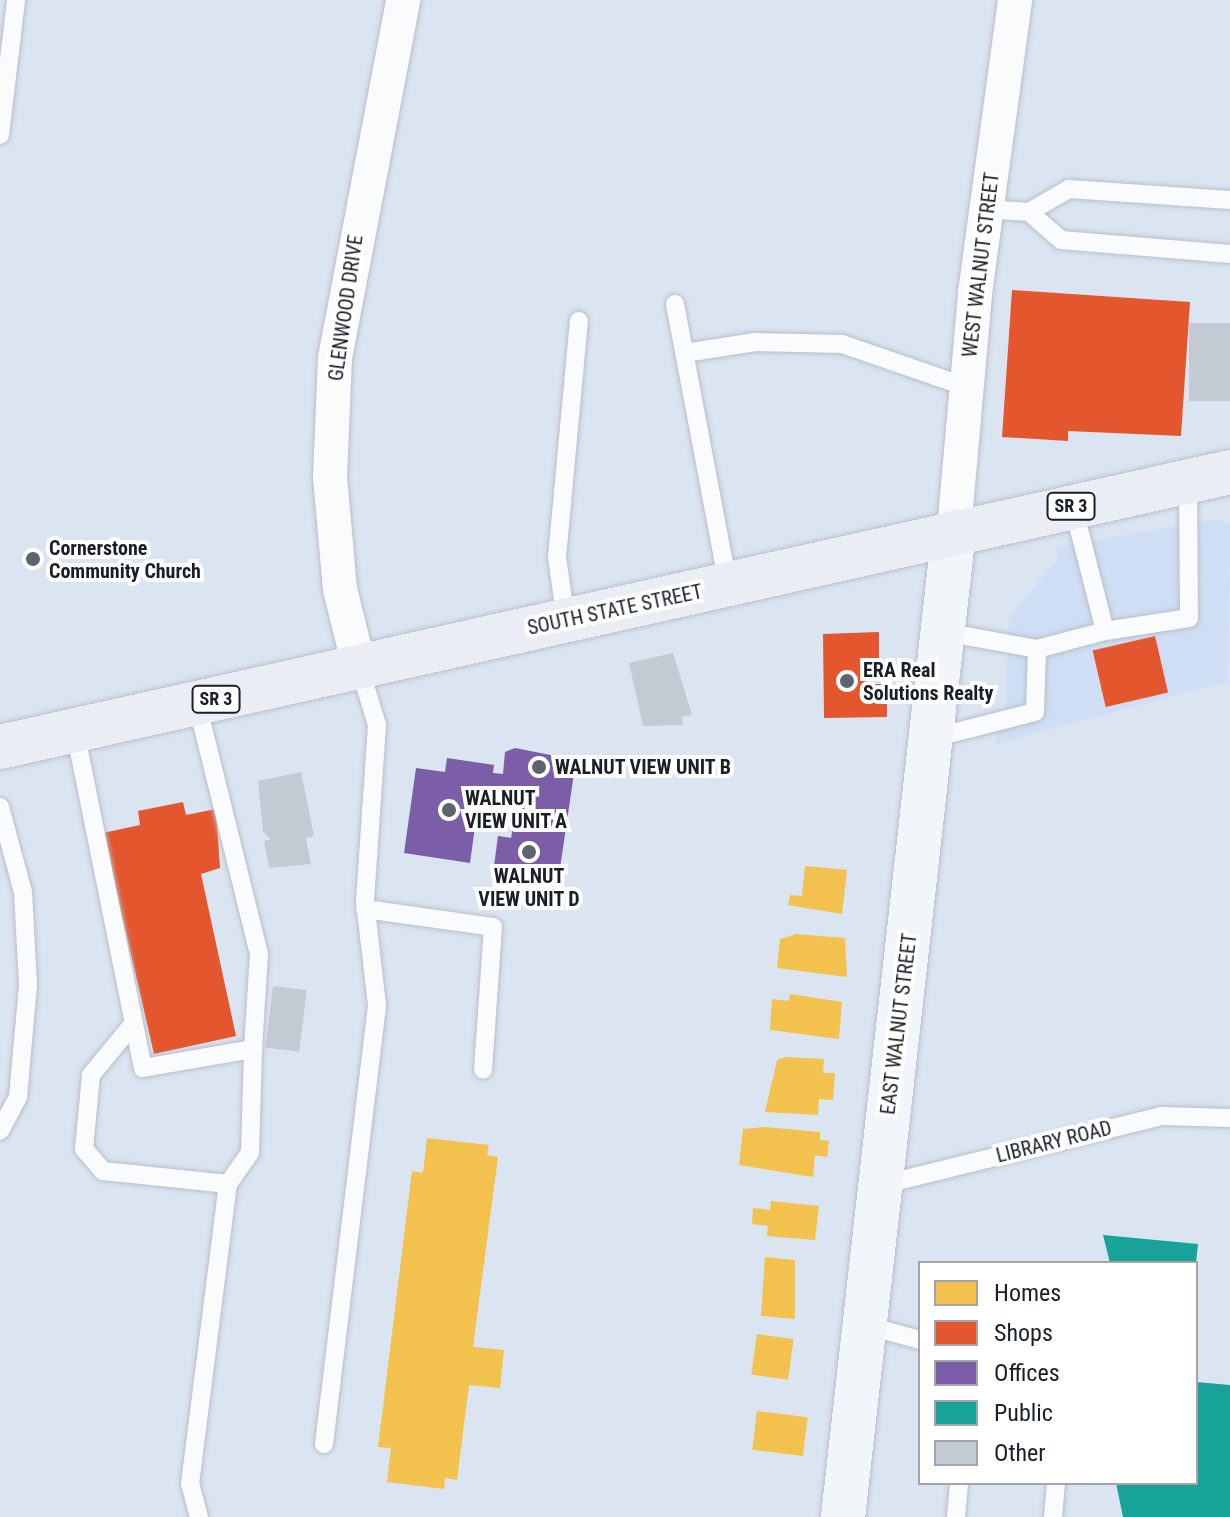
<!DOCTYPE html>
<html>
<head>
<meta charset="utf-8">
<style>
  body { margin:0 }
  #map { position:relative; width:1230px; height:1517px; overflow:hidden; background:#dbe4f1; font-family:"Roboto Condensed",sans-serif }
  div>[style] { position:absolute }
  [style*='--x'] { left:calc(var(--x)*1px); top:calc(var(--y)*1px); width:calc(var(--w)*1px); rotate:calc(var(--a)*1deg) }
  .built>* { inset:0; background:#cfdef4 }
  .homes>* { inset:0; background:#f2c14e; transform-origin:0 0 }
  .shops>* { inset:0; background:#e4572e; transform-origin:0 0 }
  .offices>* { inset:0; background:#7b5ea7 }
  .public>* { inset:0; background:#17a398 }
  .building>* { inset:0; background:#c3cad4; transform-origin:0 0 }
  .roads { filter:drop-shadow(0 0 2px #b8bfc9) drop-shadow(0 0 2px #b8bfc9) }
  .service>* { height:18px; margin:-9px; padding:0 9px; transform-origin:9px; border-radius:9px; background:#fafbfd }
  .minor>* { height:34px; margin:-17px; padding:0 17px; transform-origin:17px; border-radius:17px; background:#fafbfd }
  .secondary>* { height:44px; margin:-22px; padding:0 22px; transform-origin:22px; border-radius:22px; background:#f2f5f9 }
  .primary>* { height:44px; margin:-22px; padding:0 22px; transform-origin:22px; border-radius:22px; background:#eaeef4 }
  .dots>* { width:22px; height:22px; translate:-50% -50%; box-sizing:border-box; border:4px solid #fff; border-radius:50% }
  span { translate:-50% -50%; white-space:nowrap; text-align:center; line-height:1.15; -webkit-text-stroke:8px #fff; paint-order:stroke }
  .shield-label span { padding:2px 6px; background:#fff; border:2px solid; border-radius:6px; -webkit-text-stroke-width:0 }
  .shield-label { font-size:18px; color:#191f27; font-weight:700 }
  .street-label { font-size:20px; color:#191f27 }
  .poi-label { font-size:20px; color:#191f27; font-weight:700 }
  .left { translate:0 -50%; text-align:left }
  .legend { position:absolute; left:918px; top:1261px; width:280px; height:224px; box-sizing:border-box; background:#fff; border:2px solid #a3a5a9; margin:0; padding:10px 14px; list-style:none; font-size:24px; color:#191f27 }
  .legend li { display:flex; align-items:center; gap:16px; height:40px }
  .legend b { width:40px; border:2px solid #a3a5a9 }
</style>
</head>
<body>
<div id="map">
  <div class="built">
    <div style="clip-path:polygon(1217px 519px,1230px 524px,1228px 681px,995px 744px,1006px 705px,1009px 616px,1058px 560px,1056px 547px)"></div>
  </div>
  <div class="homes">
    <div style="clip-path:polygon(805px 866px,847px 870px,842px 914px,788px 905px,790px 895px,802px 896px)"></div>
    <div style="clip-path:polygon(796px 934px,845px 938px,847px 977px,777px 968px,780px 939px)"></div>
    <div style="clip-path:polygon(790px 994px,842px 1002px,839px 1039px,770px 1030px,772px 999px,789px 1001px)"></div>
    <div style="clip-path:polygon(786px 1057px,824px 1059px,823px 1073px,835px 1073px,833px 1100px,819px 1099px,818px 1115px,765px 1112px,777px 1060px)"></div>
    <div style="clip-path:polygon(764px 1127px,820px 1132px,820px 1140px,829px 1141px,827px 1157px,815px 1155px,813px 1177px,739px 1165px,743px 1129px)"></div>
    <div style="clip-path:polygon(427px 1138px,489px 1145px,487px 1155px,498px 1157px,473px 1347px,504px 1350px,500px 1388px,469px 1385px,457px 1480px,445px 1478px,444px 1489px,387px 1482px,391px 1448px,378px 1447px,412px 1171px,423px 1173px)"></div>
    <div style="clip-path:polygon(771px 1201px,819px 1206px,815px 1240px,767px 1236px,768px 1226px,752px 1224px,753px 1208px,770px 1210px)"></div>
    <div style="clip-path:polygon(765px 1257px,795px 1260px,795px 1319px,761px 1316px)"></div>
    <div style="left:757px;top:1334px;width:37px;height:41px;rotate:8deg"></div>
    <div style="left:757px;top:1411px;width:51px;height:39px;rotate:7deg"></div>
  </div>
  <div class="shops">
    <div style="clip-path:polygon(1012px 290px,1190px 302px,1181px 436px,1068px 431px,1068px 441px,1002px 437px)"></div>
    <div style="clip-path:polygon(879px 632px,879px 677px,871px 677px,872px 684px,887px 684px,887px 717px,824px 718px,823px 634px)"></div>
    <div style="left:1155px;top:636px;width:58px;height:64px;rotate:77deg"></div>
    <div style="clip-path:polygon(183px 802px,186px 815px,216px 809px,220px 868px,201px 874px,236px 1036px,154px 1054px,103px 833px,140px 825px,138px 811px)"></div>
  </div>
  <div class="offices">
    <div style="clip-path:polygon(515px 748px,576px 760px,559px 875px,494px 866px,498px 836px,511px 838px,515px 816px,500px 809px,477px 812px,470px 863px,404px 853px,416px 768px,445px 772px,447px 758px,494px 765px,493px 773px,503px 774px,505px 752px)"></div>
  </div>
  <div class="public">
    <div style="clip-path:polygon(1103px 1235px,1198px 1244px,1196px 1263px,1110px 1263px)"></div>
    <div style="clip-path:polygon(1196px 1382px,1230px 1385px,1230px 1517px,1123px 1517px,1116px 1483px,1196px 1483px)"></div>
  </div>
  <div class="building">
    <div style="left:1230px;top:323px;width:78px;height:41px;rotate:90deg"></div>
    <div style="clip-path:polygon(673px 653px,692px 715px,682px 717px,683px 725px,643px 726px,629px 663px)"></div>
    <div style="clip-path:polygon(301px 772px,314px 836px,306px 838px,311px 864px,269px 868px,264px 841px,271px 839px,263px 832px,258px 781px)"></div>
    <div style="left:273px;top:986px;width:34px;height:62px;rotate:7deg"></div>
  </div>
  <div class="roads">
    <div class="service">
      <div style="--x:0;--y:135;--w:136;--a:-83.2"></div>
      <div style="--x:986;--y:209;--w:43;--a:4"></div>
      <div style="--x:1029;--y:212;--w:46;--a:-29.9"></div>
      <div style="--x:1069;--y:189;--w:161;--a:3.9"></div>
      <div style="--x:1029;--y:212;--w:43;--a:41.2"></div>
      <div style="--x:1061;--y:240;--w:170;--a:4.7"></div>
      <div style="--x:675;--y:304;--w:286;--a:79.3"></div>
      <div style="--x:685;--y:353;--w:71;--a:-8.9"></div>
      <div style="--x:755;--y:342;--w:87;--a:1.3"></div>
      <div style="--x:842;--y:344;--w:132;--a:19"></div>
      <div style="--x:1073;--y:506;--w:129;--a:75.6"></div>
      <div style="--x:1105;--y:631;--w:85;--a:-8.8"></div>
      <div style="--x:1189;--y:618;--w:137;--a:-90.4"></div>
      <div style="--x:566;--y:621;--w:65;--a:-98"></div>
      <div style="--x:557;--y:557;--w:237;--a:-84.7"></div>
      <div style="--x:1037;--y:649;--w:70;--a:-14.8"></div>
      <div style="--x:75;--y:731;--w:344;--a:78.6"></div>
      <div style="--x:143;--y:1068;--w:112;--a:-9.8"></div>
      <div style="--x:253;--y:1049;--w:95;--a:-86.4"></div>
      <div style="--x:259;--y:954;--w:259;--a:-103.9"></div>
      <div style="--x:933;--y:738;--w:105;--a:-14.3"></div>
      <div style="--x:1035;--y:712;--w:63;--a:-88.2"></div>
      <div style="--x:1037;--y:649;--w:95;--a:-169.6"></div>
      <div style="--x:0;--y:807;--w:88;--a:74.9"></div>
      <div style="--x:23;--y:892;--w:93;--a:86.9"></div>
      <div style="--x:28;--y:985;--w:112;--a:95.1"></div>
      <div style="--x:18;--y:1097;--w:38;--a:118"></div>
      <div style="--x:365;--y:909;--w:129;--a:8"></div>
      <div style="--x:493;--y:927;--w:143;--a:94"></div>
      <div style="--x:133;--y:1024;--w:66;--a:129.5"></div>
      <div style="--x:91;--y:1075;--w:74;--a:95.4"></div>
      <div style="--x:84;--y:1149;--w:29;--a:49"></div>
      <div style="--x:103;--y:1171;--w:126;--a:5.9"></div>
      <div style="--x:228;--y:1184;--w:38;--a:-55"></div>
      <div style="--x:250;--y:1153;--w:104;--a:-88.3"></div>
      <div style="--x:881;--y:1185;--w:289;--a:-13.8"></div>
      <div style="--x:1162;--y:1116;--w:68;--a:1.7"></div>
      <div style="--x:865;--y:1325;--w:57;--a:15.3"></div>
      <div style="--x:324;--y:1444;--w:442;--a:-83.1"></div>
      <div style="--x:377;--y:1005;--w:105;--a:-96.6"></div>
      <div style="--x:365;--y:901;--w:176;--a:-86.1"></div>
      <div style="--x:377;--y:725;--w:62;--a:-107"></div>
      <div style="--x:199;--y:1517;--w:34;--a:-105"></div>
      <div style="--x:190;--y:1484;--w:302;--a:-82.8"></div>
      <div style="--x:956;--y:1517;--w:34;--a:-85"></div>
      <div style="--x:1053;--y:1517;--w:34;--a:-85"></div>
    </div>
    <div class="minor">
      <div style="--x:954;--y:530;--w:238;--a:-84.9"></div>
      <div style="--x:975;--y:293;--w:296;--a:-82.2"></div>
      <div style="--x:359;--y:666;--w:79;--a:-103.9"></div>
      <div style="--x:340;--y:589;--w:112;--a:-95.1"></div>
      <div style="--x:330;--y:477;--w:119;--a:-87.6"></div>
      <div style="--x:335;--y:358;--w:364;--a:-79.2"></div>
    </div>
    <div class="secondary">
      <div style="--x:843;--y:1517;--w:993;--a:-83.58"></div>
    </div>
    <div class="primary">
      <div style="--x:0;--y:747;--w:1260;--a:-12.6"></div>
    </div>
  </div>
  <div class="dots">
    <div style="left:33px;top:559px;background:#5d646e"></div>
    <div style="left:847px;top:681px;background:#5d646e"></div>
    <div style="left:539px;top:767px;background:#5d646e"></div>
    <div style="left:449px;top:810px;background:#5d646e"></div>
    <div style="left:529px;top:852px;background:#5d646e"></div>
  </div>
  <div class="shield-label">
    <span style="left:1071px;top:506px">SR 3</span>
    <span style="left:216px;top:699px">SR 3</span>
  </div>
  <div class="street-label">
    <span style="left:981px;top:265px;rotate:-83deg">WEST WALNUT STREET</span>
    <span style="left:346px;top:308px;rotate:-82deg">GLENWOOD DRIVE</span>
    <span style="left:615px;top:610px;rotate:-12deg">SOUTH STATE STREET</span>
    <span style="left:899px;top:1024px;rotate:-83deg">EAST WALNUT STREET</span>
    <span style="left:1054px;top:1142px;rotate:-14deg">LIBRARY ROAD</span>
  </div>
  <div class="poi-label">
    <span class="left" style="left:49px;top:560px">Cornerstone<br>Community Church</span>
    <span class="left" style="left:863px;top:682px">ERA Real<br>Solutions Realty</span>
    <span class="left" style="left:555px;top:767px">WALNUT VIEW UNIT B</span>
    <span class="left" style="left:465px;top:810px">WALNUT<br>VIEW UNIT A</span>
    <span style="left:529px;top:888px">WALNUT<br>VIEW UNIT D</span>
  </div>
  <ul class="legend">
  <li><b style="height:22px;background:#f2c14e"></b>Homes</li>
  <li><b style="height:22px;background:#e4572e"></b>Shops</li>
  <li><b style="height:22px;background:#7b5ea7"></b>Offices</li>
  <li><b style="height:22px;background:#17a398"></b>Public</li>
  <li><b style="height:22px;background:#c3cad4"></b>Other</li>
  </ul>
</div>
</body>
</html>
